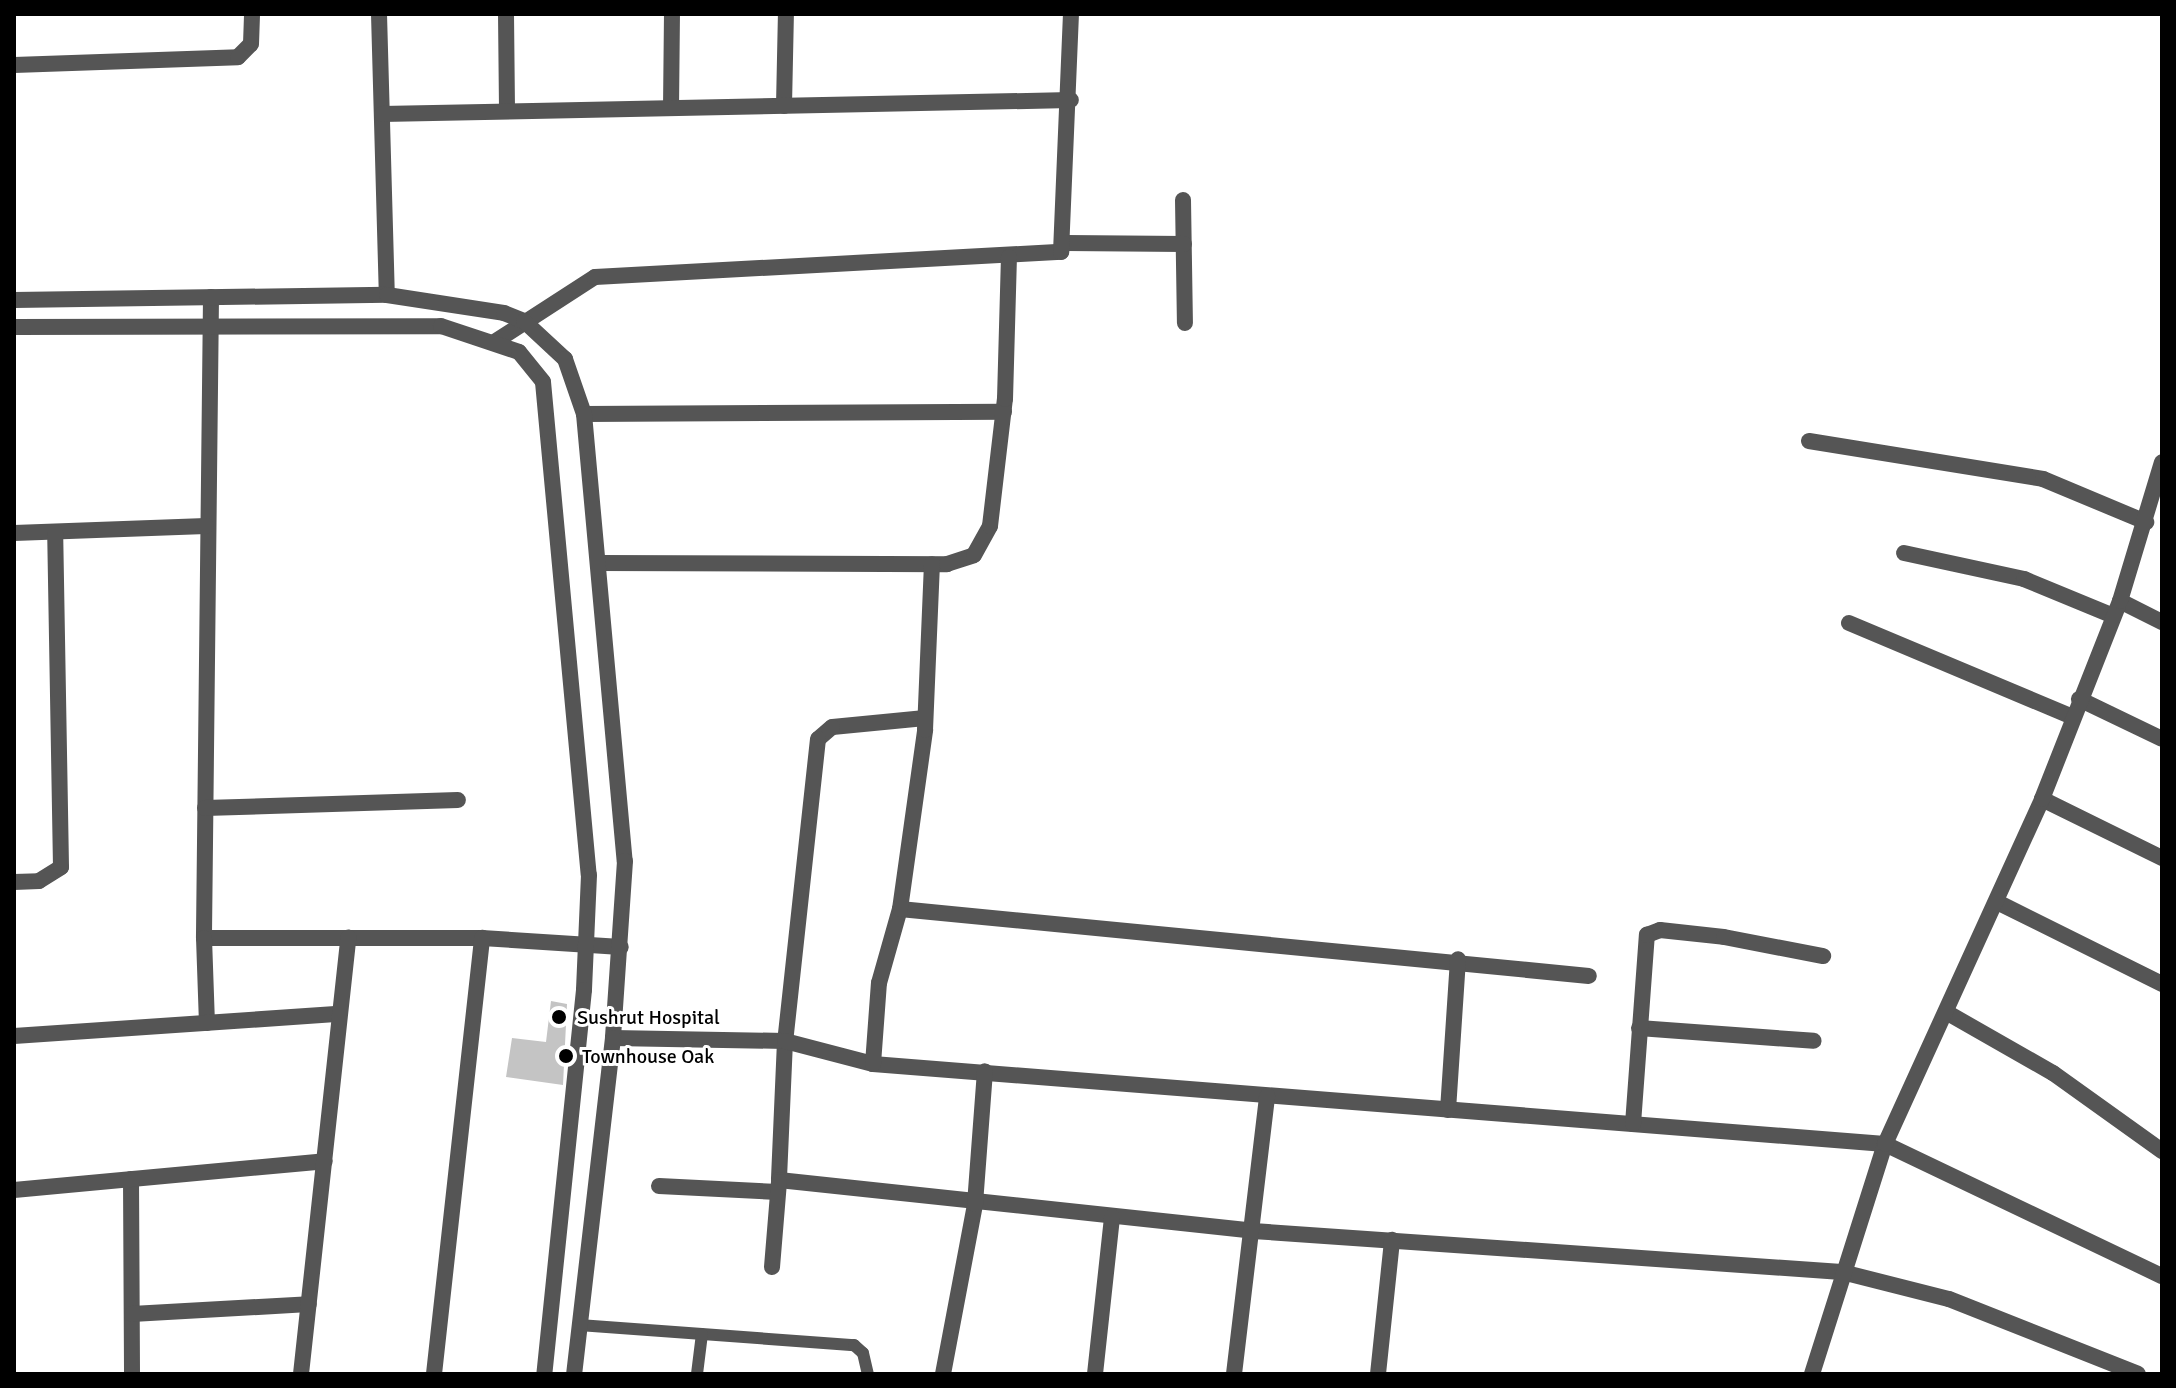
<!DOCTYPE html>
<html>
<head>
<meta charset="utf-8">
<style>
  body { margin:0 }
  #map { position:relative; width:2176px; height:1388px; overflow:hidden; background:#fff; font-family:Signika,sans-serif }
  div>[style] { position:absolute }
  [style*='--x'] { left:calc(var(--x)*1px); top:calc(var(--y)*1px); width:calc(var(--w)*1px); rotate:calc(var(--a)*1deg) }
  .building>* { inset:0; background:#c4c4c4 }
  .service>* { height:12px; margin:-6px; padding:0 6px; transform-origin:6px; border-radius:6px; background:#555 }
  .minor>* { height:16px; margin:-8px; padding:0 8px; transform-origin:8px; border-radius:8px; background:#555 }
  .tertiary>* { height:16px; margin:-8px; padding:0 8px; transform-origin:8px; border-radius:8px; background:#555 }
  .dots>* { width:22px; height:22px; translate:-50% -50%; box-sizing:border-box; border:4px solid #fff; border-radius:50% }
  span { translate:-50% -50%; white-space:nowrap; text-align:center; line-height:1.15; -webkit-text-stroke:6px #fff; paint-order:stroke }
  .poi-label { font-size:20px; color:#000 }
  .left { translate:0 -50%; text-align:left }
  .frame { position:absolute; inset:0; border:16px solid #000; pointer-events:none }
</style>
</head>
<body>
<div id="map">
  <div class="building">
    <div style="clip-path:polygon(551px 1001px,567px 1004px,563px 1085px,506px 1077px,512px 1038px,546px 1042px)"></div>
  </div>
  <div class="service">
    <div style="--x:579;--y:1325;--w:276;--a:4.2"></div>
    <div style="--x:854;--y:1345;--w:12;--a:42"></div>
    <div style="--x:863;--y:1353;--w:22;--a:77"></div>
    <div style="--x:697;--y:1374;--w:40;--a:-82.9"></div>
  </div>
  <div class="minor">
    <div style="--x:379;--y:14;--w:281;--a:88.4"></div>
    <div style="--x:506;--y:14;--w:97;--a:89.4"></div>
    <div style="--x:14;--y:65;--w:224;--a:-2"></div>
    <div style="--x:238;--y:57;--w:18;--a:-45"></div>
    <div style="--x:251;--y:44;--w:30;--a:-88"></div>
    <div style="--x:784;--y:106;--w:92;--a:-88.8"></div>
    <div style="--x:671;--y:108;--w:94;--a:-89.4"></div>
    <div style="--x:382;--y:114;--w:689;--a:-1.16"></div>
    <div style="--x:1183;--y:200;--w:123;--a:89.1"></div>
    <div style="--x:1066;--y:243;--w:118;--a:0.5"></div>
    <div style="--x:211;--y:297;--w:641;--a:90.63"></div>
    <div style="--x:204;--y:938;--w:278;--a:0"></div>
    <div style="--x:482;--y:938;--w:139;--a:3.7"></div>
    <div style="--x:496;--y:341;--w:118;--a:-32.9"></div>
    <div style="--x:595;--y:277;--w:467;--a:-3.1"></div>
    <div style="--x:1061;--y:252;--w:238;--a:-87.6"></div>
    <div style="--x:584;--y:414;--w:420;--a:-0.3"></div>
    <div style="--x:1809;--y:441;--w:237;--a:9.2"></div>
    <div style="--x:2043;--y:479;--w:112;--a:22.7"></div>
    <div style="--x:14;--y:533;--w:192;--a:-2.1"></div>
    <div style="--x:1904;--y:553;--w:123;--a:12.2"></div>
    <div style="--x:2024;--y:579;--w:94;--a:22.5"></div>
    <div style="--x:598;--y:563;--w:349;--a:0.2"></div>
    <div style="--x:947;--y:564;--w:28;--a:-18"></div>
    <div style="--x:974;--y:555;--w:33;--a:-61"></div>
    <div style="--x:990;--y:526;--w:128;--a:-83.3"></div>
    <div style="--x:1005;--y:399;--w:142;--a:-88.4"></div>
    <div style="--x:2120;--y:601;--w:47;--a:26.6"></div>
    <div style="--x:1849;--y:623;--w:243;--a:22.8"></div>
    <div style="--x:2079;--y:699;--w:92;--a:25.7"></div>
    <div style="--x:925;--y:718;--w:93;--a:174.5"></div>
    <div style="--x:832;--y:727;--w:18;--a:139"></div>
    <div style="--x:818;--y:739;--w:304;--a:96.2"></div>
    <div style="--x:785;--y:1041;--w:139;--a:92.5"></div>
    <div style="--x:779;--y:1180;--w:477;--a:6.1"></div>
    <div style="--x:1253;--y:1231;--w:590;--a:3.98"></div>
    <div style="--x:1842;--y:1272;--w:110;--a:14.2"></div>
    <div style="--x:1949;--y:1299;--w:203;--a:21.6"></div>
    <div style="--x:2042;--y:799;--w:134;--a:26.2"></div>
    <div style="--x:205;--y:808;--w:253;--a:-1.8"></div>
    <div style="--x:14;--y:882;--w:25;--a:-2"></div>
    <div style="--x:39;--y:881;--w:26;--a:-32"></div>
    <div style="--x:61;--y:867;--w:335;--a:-91"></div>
    <div style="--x:1997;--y:902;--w:184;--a:26.4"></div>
    <div style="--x:900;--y:909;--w:692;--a:5.55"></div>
    <div style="--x:204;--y:938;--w:85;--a:88"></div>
    <div style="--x:1946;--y:1012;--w:123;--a:29.7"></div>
    <div style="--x:2053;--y:1073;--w:134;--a:35.6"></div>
    <div style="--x:1639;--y:1028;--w:175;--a:4.2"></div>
    <div style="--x:14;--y:1036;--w:326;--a:-3.9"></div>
    <div style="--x:613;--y:1038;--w:172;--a:1"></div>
    <div style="--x:785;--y:1041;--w:91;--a:14.6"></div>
    <div style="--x:873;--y:1064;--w:1015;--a:4.52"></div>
    <div style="--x:1885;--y:1144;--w:307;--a:25.5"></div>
    <div style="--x:873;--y:1064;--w:81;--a:-85.8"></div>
    <div style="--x:879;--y:983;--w:77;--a:-74.2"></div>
    <div style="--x:900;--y:909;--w:181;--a:-82"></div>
    <div style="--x:925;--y:730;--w:166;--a:-87.6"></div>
    <div style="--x:1448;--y:1110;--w:151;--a:-86.2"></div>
    <div style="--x:1633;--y:1124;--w:190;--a:-85.8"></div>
    <div style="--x:1647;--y:935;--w:14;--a:-21"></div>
    <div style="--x:1660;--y:930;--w:64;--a:6.2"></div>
    <div style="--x:1724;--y:937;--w:101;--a:10.9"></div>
    <div style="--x:131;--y:1179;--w:195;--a:89.7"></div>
    <div style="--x:659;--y:1186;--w:119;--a:2.9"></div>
    <div style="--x:14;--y:1190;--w:312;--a:-5.3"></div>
    <div style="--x:772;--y:1267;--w:85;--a:-85.3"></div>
    <div style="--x:132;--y:1314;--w:177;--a:-3.2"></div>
    <div style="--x:301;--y:1374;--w:439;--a:-83.8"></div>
    <div style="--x:434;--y:1374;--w:439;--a:-83.7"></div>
    <div style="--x:943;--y:1374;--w:173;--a:-79.3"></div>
    <div style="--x:975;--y:1204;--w:133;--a:-85.7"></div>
    <div style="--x:1095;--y:1374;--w:158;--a:-83.8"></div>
    <div style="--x:1234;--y:1374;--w:280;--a:-83.2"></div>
    <div style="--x:1378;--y:1374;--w:135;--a:-84"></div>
    <div style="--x:1812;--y:1374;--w:241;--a:-72.4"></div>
    <div style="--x:1885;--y:1144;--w:379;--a:-65.5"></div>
    <div style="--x:2042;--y:799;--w:213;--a:-68.5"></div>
    <div style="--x:2120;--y:601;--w:145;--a:-73.2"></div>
  </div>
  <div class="tertiary">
    <div style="--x:14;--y:300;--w:373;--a:-0.8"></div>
    <div style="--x:387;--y:295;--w:118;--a:8.7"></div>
    <div style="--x:504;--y:313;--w:22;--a:22"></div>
    <div style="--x:524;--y:321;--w:56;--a:42.8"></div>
    <div style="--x:565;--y:359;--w:58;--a:70.9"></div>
    <div style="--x:584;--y:414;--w:449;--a:84.8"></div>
    <div style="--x:625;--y:861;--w:177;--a:93.9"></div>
    <div style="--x:613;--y:1038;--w:338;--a:96.6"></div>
    <div style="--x:14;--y:327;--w:427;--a:-0.1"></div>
    <div style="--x:441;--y:326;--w:82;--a:18.4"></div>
    <div style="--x:519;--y:352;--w:38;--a:51"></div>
    <div style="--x:543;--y:382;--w:495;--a:84.7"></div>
    <div style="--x:589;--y:875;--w:115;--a:92.5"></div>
    <div style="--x:584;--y:990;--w:386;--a:95.9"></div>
  </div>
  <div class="dots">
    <div style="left:559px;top:1017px;background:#000"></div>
    <div style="left:566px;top:1056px;background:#000"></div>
  </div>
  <div class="poi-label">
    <span class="left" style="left:577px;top:1017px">Sushrut Hospital</span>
    <span class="left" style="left:582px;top:1056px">Townhouse Oak</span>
  </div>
  <div class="frame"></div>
</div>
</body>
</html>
